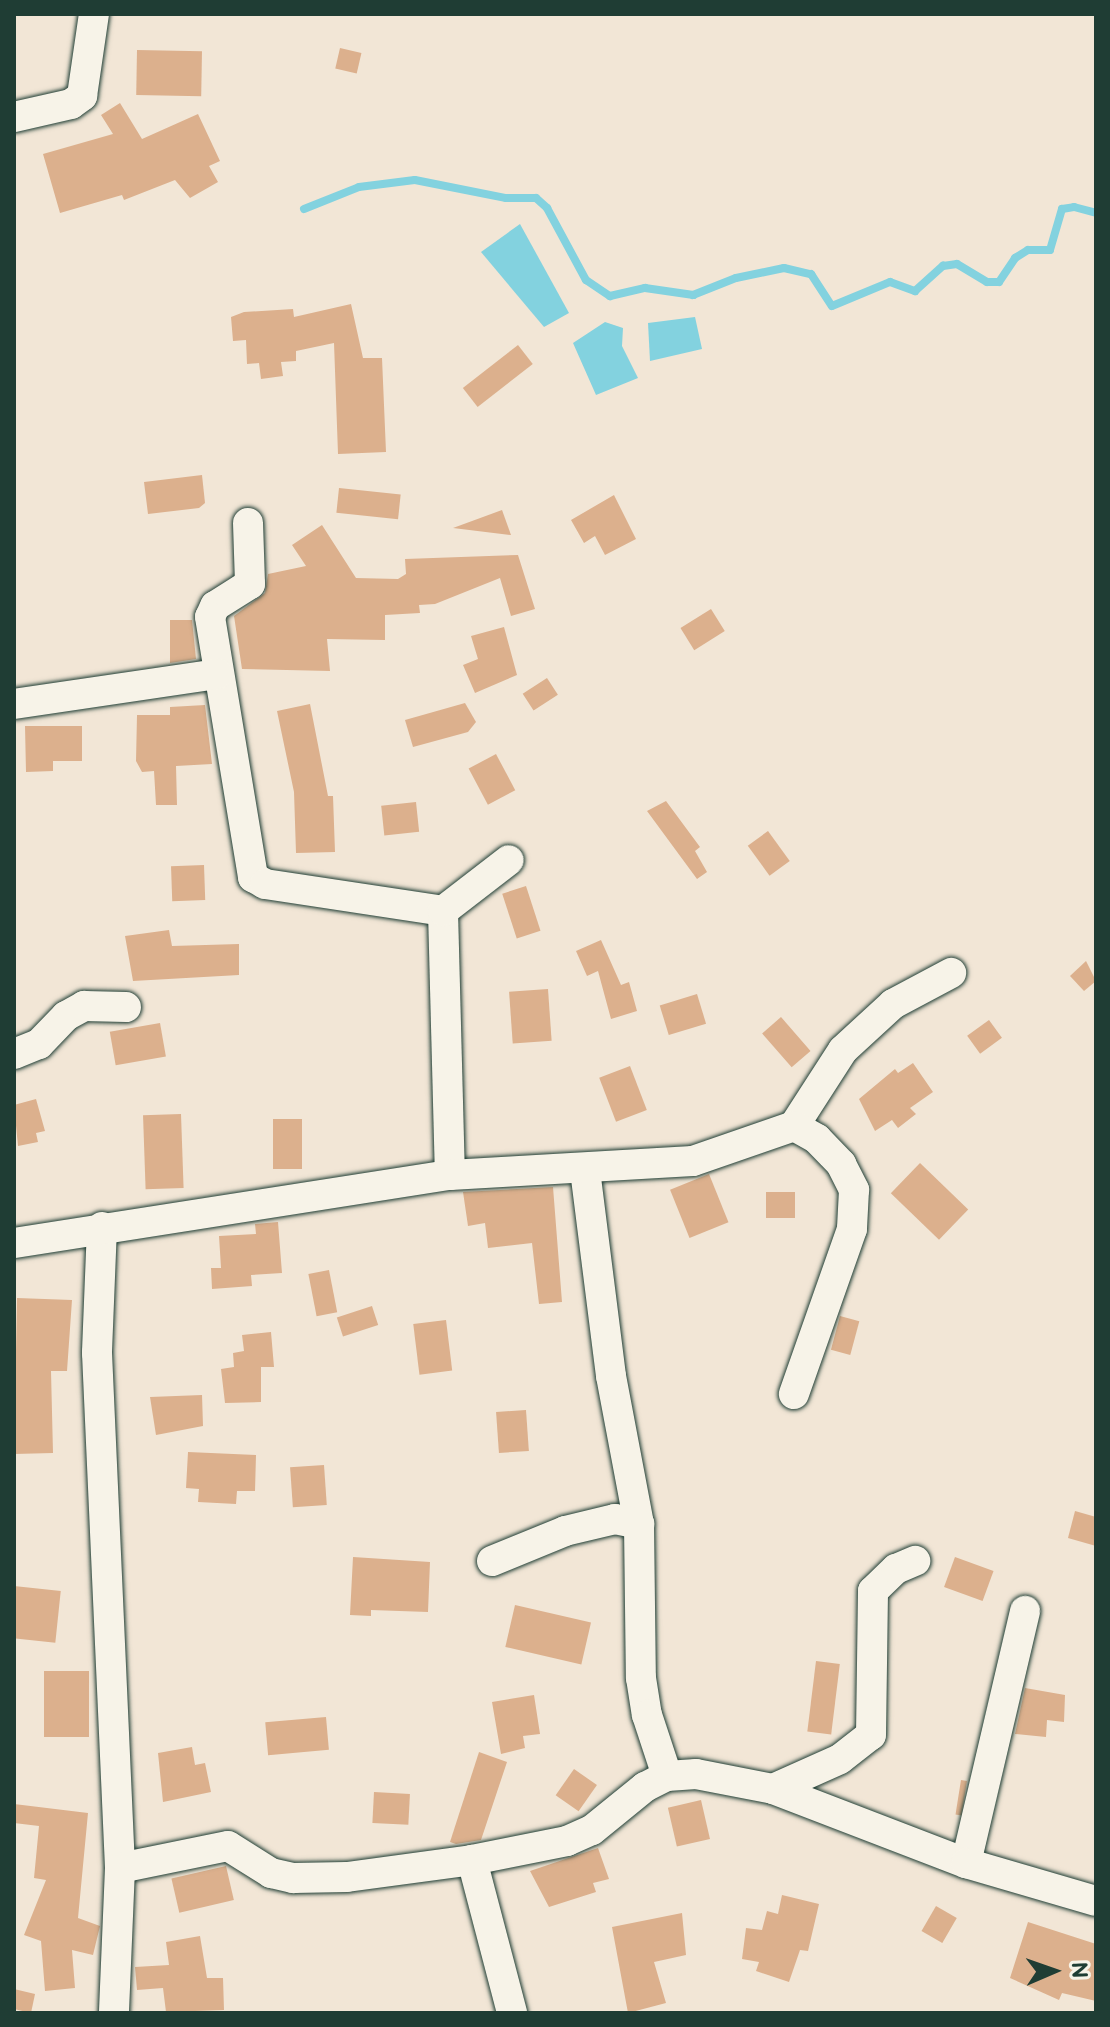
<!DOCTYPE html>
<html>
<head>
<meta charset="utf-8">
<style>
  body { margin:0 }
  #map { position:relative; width:1110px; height:2027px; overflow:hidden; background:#f2e6d6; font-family:"Balsamiq Sans",sans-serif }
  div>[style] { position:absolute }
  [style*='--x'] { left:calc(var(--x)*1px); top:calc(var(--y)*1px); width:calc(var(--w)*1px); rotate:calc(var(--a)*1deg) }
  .water>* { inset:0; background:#83d2df }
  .stream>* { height:8px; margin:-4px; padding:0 4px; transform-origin:4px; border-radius:4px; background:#83d2df }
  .building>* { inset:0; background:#dcb08d; transform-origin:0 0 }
  .roads { filter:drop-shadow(0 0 2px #1f3d34) drop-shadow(0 0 2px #1f3d34) }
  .minor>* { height:30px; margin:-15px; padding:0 15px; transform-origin:15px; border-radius:15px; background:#f7f3e8 }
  span { translate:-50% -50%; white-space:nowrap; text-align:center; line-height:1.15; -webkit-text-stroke:7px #f7f3e8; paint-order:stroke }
  .frame { position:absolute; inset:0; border:16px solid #1f3d34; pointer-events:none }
  .north { position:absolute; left:1014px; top:1931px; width:80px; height:80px; -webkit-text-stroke:6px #f7f3e8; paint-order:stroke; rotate:88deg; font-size:22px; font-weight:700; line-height:32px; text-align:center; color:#1f3d34 }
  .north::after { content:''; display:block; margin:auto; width:28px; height:36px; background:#1f3d34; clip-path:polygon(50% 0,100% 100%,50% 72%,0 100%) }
</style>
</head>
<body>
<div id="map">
  <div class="water">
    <div style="clip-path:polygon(520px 224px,569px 313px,544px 327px,481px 252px)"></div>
    <div style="clip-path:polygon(695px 317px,702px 349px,650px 361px,648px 323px)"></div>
    <div style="clip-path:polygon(605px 322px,623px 328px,622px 346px,638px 378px,596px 395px,573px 343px)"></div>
  </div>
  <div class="stream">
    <div style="--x:304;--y:209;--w:59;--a:-21.8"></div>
    <div style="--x:359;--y:187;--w:56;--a:-7.1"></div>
    <div style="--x:415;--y:180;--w:93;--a:11.2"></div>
    <div style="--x:506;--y:198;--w:30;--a:0"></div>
    <div style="--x:536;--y:198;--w:15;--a:42"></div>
    <div style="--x:547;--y:208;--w:82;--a:61.6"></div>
    <div style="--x:586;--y:280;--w:29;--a:34"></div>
    <div style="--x:610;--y:296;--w:36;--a:-13"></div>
    <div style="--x:645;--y:288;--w:49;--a:8.3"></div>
    <div style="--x:693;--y:295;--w:46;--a:-21.6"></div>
    <div style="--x:736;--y:278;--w:49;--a:-11.8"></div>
    <div style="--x:784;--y:268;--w:28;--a:13"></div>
    <div style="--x:811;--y:274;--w:38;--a:57"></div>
    <div style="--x:832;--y:306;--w:63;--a:-22.5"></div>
    <div style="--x:890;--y:282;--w:27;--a:20"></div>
    <div style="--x:915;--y:291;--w:38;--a:-42"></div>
    <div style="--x:943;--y:266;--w:14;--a:-8"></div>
    <div style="--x:957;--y:264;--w:35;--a:31"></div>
    <div style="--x:987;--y:282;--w:12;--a:0"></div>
    <div style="--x:999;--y:282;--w:29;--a:-56"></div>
    <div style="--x:1015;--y:258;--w:15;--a:-32"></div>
    <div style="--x:1028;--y:250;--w:22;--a:0"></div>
    <div style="--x:1050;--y:250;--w:43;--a:-73.7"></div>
    <div style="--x:1062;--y:209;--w:12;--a:-9"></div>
    <div style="--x:1074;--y:207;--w:23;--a:15"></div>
  </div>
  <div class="building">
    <div style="left:340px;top:48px;width:22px;height:21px;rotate:13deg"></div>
    <div style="left:137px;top:50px;width:65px;height:45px;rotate:1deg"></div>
    <div style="clip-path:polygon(120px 103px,142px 139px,198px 114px,220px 161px,209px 166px,218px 182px,190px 198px,175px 180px,124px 200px,122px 195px,60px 213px,43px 154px,113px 134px,101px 115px)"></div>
    <div style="clip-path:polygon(351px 304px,363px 358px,382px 358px,386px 452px,338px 454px,334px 343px,296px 351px,296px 361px,281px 362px,283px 376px,261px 379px,259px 363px,247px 364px,246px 340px,233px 341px,231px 317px,244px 312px,293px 309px,294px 317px)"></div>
    <div style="left:518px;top:345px;width:24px;height:70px;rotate:52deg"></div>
    <div style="clip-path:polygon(202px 475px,205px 503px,199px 508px,148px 514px,144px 482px)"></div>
    <div style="left:339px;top:488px;width:62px;height:25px;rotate:6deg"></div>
    <div style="clip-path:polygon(614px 495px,636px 539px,605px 555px,595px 536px,584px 543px,571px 520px)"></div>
    <div style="clip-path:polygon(502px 510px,511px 535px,453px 528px)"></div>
    <div style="clip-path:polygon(322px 525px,356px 578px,398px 579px,406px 574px,405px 559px,518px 555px,535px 609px,511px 616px,500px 578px,435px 604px,419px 605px,420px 613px,385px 615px,385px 640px,327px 639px,330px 671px,242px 669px,234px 616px,265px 593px,268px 574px,306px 566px,292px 545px)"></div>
    <div style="left:711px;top:609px;width:26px;height:36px;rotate:58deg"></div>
    <div style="clip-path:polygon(170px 620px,192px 620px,196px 659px,170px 663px)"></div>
    <div style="clip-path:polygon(504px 627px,517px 675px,475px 693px,463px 665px,478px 659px,471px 636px)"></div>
    <div style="left:547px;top:678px;width:20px;height:29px;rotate:57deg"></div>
    <div style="clip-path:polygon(465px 703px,476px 722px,468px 732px,413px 747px,405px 720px)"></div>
    <div style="clip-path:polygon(310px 704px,328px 796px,333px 796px,335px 852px,296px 853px,294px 792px,277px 711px)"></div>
    <div style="clip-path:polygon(205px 705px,212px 764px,176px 766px,177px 805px,156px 805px,154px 771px,142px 772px,136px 761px,137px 715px,170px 715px,170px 707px)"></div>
    <div style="clip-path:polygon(25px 726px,82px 726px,82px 761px,53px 761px,53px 771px,26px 772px)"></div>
    <div style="left:496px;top:754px;width:41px;height:31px;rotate:62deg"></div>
    <div style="clip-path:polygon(666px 801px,700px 847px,695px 851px,707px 872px,697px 879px,647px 811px)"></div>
    <div style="left:416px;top:802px;width:30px;height:35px;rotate:84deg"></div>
    <div style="left:768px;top:831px;width:37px;height:25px;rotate:54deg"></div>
    <div style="left:204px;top:865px;width:35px;height:33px;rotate:88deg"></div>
    <div style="left:526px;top:886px;width:47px;height:25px;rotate:72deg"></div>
    <div style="clip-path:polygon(169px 930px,172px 946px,239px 944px,239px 975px,133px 981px,125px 936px)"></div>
    <div style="clip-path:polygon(601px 940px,621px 985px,629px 982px,637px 1011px,611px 1019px,598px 971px,587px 976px,576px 951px)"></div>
    <div style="clip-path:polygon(1086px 961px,1096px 981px,1084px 991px,1070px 976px)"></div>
    <div style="left:548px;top:989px;width:52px;height:39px;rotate:86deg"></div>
    <div style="left:697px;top:994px;width:31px;height:39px;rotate:73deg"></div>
    <div style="left:781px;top:1017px;width:45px;height:25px;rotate:49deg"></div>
    <div style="left:989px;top:1020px;width:22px;height:27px;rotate:54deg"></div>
    <div style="left:160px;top:1023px;width:34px;height:51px;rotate:80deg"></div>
    <div style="clip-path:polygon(913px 1063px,933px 1092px,910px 1108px,916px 1114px,898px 1128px,892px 1120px,875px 1131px,859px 1099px,895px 1069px,898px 1073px)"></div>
    <div style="left:630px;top:1066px;width:47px;height:33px;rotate:69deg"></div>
    <div style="clip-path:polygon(36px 1099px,45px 1131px,36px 1133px,38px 1142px,18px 1146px,14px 1105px)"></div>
    <div style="left:181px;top:1114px;width:74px;height:38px;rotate:88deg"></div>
    <div style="left:273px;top:1119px;width:29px;height:50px"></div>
    <div style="left:920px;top:1163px;width:67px;height:42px;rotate:44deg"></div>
    <div style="left:709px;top:1174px;width:52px;height:42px;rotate:68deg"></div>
    <div style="clip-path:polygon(553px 1187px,562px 1302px,539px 1304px,532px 1243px,488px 1248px,485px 1223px,468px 1226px,463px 1192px)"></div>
    <div style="left:766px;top:1192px;width:29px;height:26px"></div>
    <div style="clip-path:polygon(278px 1222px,282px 1273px,251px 1275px,252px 1286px,212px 1289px,211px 1268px,221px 1268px,219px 1236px,256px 1234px,255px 1224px)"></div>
    <div style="left:329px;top:1270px;width:43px;height:21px;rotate:79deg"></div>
    <div style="clip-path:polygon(17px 1298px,72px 1300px,67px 1371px,51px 1371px,53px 1453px,14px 1454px)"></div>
    <div style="left:372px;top:1306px;width:20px;height:37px;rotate:72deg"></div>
    <div style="left:840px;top:1316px;width:20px;height:35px;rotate:15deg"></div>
    <div style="left:446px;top:1320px;width:51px;height:33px;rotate:83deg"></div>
    <div style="clip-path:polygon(271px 1332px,274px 1367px,261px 1367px,261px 1402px,225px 1403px,221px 1369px,234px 1367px,233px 1353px,244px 1351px,242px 1335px)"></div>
    <div style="clip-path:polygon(202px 1395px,203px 1426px,156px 1435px,150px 1397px)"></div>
    <div style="left:526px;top:1410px;width:41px;height:30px;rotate:86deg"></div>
    <div style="clip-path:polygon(188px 1452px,256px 1455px,255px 1491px,237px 1491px,236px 1504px,198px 1502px,199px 1489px,186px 1488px)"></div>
    <div style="left:324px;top:1465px;width:40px;height:34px;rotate:86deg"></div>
    <div style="clip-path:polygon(1075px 1511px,1096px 1517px,1096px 1546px,1068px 1538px)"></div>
    <div style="clip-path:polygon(353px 1557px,430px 1562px,428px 1612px,371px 1610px,371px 1616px,350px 1615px)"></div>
    <div style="left:955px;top:1557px;width:41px;height:32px;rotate:20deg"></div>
    <div style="left:14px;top:1586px;width:47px;height:52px;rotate:6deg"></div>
    <div style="left:515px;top:1605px;width:78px;height:43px;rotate:13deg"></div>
    <div style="left:816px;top:1661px;width:24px;height:71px;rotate:7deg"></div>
    <div style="left:44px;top:1671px;width:45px;height:66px"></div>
    <div style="clip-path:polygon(1025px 1688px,1065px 1695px,1064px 1722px,1047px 1720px,1046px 1737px,1015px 1734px)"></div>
    <div style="clip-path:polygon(534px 1695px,540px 1734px,523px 1736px,525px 1748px,501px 1754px,492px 1702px)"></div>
    <div style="left:326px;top:1717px;width:33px;height:61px;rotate:85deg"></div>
    <div style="clip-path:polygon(192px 1747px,195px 1765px,205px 1763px,211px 1792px,163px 1802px,158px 1753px)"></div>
    <div style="clip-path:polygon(479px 1752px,507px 1762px,481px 1840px,456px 1844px,450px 1842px)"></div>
    <div style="left:574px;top:1769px;width:28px;height:32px;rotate:35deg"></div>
    <div style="left:961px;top:1780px;width:6px;height:35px;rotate:9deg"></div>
    <div style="left:374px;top:1792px;width:36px;height:31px;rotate:3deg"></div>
    <div style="left:701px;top:1800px;width:40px;height:34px;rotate:77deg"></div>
    <div style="clip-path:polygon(14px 1804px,88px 1813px,78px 1918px,100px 1926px,93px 1955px,72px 1950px,75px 1988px,45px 1991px,41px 1941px,24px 1935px,46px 1880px,34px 1878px,39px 1826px,14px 1823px)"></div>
    <div style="clip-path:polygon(598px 1848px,609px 1879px,593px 1883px,596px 1892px,549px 1907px,530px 1871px)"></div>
    <div style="left:226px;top:1866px;width:35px;height:56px;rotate:77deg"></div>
    <div style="clip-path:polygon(782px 1895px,819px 1904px,808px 1951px,800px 1950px,789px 1982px,756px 1971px,759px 1962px,742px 1959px,746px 1928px,762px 1930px,767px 1911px,778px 1914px)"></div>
    <div style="left:936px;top:1906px;width:24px;height:29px;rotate:30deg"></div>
    <div style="clip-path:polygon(682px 1913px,686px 1955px,654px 1962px,666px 2003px,628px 2013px,612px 1927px)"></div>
    <div style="clip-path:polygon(1028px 1922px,1096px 1944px,1096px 2001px,1062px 1993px,1059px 2000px,1010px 1978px)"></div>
    <div style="clip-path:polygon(200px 1936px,207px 1978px,223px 1978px,224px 2010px,166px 2012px,163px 1988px,137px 1990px,135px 1967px,169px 1965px,166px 1942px)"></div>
    <div style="clip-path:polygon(14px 1989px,35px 1994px,31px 2013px,14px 2009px)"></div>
  </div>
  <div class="roads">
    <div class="minor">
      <div style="--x:14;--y:117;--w:58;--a:-12.8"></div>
      <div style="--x:71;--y:104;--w:14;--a:-36"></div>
      <div style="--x:82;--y:96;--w:83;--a:-81.7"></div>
      <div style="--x:248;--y:523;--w:61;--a:88.1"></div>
      <div style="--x:250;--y:584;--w:41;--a:147.8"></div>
      <div style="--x:215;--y:606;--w:12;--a:114"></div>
      <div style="--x:210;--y:617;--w:264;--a:80.6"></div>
      <div style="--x:253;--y:877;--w:14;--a:30"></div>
      <div style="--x:265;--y:884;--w:180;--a:8.6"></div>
      <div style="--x:443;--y:911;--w:264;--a:88.5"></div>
      <div style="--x:14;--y:704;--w:206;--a:-8.4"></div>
      <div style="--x:443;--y:911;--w:83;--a:-37.7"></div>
      <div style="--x:14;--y:1054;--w:27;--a:-22"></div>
      <div style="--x:39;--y:1044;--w:39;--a:-46"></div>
      <div style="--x:66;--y:1016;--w:21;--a:-29"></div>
      <div style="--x:84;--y:1006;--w:42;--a:1.4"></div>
      <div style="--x:794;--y:1126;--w:90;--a:-57.2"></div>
      <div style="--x:843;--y:1050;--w:68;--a:-42.6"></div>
      <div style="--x:893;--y:1004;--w:66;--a:-28.1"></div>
      <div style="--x:585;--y:1170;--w:208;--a:82.8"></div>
      <div style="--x:611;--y:1376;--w:151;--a:79.3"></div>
      <div style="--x:639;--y:1524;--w:154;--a:89.3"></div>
      <div style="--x:641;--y:1678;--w:37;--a:81"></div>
      <div style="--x:647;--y:1715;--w:64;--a:71.8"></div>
      <div style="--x:102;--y:1227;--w:126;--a:92.3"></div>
      <div style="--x:97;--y:1353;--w:516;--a:87.44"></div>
      <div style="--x:120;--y:1868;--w:145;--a:92.4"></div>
      <div style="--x:14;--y:1243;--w:441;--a:-8.9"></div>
      <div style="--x:450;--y:1175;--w:243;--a:-3.3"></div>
      <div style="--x:693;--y:1161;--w:107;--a:-19.1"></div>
      <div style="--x:794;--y:1126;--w:26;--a:29"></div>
      <div style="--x:817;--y:1139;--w:35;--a:46"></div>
      <div style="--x:841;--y:1164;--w:29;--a:63"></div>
      <div style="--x:854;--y:1190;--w:39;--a:93"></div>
      <div style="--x:852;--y:1229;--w:175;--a:109.4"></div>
      <div style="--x:492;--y:1561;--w:79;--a:-22.3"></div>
      <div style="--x:565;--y:1531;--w:51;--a:-13.5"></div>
      <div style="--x:615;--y:1519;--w:25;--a:12"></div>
      <div style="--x:773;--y:1789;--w:73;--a:-24.1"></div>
      <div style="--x:840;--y:1759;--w:39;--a:-38"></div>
      <div style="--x:871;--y:1735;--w:144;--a:-89.2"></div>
      <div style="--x:873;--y:1591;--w:32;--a:-44"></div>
      <div style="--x:896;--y:1569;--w:21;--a:-23"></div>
      <div style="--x:472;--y:1860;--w:158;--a:75.3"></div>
      <div style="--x:966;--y:1863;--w:259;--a:-76.8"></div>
      <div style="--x:120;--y:1868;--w:110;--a:-11.5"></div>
      <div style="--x:228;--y:1846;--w:51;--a:32.1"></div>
      <div style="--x:271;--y:1873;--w:23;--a:13"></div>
      <div style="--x:293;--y:1878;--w:54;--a:-1.1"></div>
      <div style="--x:347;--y:1877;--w:126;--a:-7.7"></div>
      <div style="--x:472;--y:1860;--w:97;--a:-11.3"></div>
      <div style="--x:567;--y:1841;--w:27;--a:-24"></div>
      <div style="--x:592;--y:1830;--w:68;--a:-39.1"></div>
      <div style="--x:645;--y:1787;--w:25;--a:-27"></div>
      <div style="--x:667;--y:1776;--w:29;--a:-4"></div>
      <div style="--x:696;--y:1774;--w:78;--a:11"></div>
      <div style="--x:773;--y:1789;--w:207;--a:21"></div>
      <div style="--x:966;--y:1863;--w:135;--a:16.3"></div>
    </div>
  </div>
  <div class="frame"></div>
  <div class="north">N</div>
</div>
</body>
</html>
